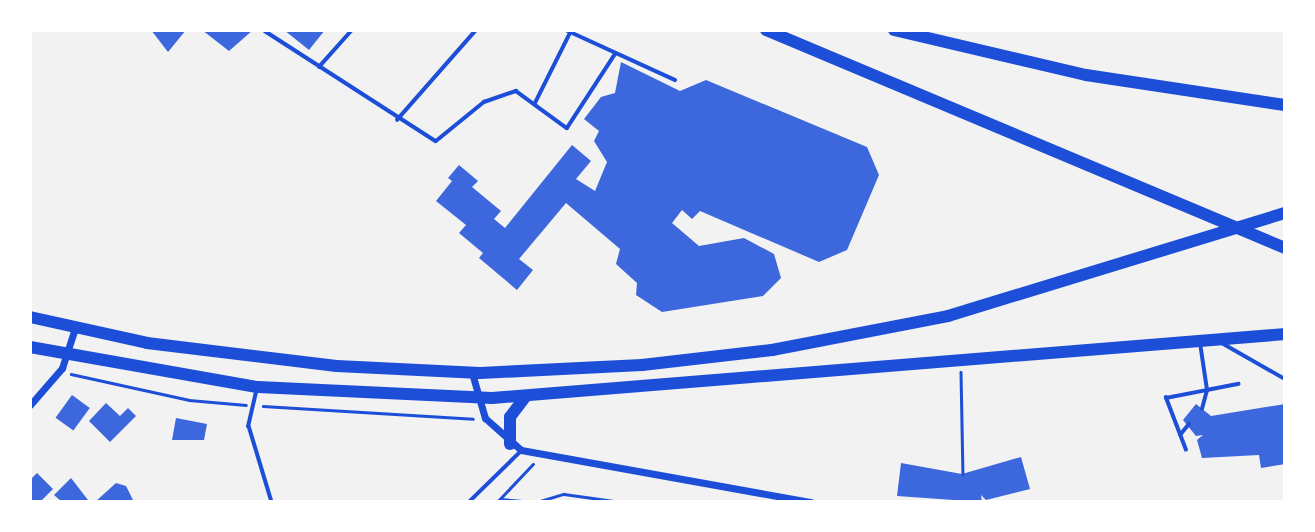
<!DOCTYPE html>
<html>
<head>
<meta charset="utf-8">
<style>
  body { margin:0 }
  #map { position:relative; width:1315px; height:532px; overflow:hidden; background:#f2f2f2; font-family:Ubuntu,sans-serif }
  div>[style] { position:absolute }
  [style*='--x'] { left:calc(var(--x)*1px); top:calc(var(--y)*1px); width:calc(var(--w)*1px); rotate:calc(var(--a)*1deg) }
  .building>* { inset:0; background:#3d67dc; transform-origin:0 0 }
  .path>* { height:2.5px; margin:-1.25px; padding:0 1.25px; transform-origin:1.25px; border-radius:1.25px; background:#1d4ed8 }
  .service>* { height:3.5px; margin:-1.75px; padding:0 1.75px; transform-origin:1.75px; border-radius:1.75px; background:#1d4ed8 }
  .minor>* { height:7px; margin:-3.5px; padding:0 3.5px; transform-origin:3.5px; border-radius:3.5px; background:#1d4ed8 }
  .primary>* { height:12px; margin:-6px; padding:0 6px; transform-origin:6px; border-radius:6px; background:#1d4ed8 }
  span { translate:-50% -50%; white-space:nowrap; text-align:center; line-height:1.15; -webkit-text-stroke:7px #fff; paint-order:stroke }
  .frame { position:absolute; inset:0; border:32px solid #fff; pointer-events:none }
</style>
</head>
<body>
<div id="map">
  <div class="building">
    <div style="clip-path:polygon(151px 30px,186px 30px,168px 52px)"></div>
    <div style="clip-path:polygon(202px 30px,253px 30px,229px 51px)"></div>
    <div style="clip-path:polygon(284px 30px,325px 30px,309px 50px)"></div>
    <div style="clip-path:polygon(621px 62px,680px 91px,706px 80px,867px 147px,879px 175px,847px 250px,819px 262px,700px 211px,692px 219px,682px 210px,672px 223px,699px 246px,744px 238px,774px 254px,781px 278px,763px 296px,662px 312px,636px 295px,637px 283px,616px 264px,620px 249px,566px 203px,519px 259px,533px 270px,517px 290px,479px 258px,483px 253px,459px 233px,466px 225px,436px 201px,452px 181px,448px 178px,459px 165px,478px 181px,472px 187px,501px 211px,494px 219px,505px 228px,572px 145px,591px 161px,576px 179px,595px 191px,607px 162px,594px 141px,599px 131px,584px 119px,601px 97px,615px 93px)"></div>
    <div style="left:72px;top:395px;width:22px;height:28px;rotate:36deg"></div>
    <div style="clip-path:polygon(106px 403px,120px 416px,128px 408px,136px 416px,110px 442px,89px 421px)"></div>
    <div style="clip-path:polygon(1196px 404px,1211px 416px,1285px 404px,1285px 464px,1261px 468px,1259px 455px,1202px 458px,1197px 440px,1203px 435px,1196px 436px,1183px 420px)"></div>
    <div style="clip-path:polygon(176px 418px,207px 424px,204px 440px,172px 440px)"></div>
    <div style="clip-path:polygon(1021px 457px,1030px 489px,986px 500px,981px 495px,982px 502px,897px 496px,901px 463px,962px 474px)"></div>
    <div style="clip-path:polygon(37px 473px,53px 489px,40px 502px,30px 500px,30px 480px)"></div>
    <div style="clip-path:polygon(71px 478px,88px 500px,86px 502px,62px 502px,54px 495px)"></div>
    <div style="clip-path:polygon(116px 483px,126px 486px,133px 500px,95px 502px)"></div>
  </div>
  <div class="path">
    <div style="--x:961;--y:372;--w:102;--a:88.9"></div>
    <div style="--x:71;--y:374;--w:121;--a:12.4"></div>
    <div style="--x:189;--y:400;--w:57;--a:5"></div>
    <div style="--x:263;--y:406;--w:210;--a:3.5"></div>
    <div style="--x:500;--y:499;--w:37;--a:5"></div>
    <div style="--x:537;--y:502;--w:28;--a:-17"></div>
    <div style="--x:564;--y:494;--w:57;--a:8.1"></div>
    <div style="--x:497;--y:502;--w:52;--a:-46.5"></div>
  </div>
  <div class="service">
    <div style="--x:566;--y:30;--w:120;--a:24.6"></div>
    <div style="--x:265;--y:31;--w:203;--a:32.8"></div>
    <div style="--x:436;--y:141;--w:62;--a:-39.1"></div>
    <div style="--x:484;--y:102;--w:34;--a:-19"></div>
    <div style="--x:516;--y:91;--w:63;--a:36"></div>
    <div style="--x:567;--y:128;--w:88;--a:-57"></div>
    <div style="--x:319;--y:67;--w:50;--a:-48.3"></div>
    <div style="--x:535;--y:103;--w:76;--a:-63.4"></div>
    <div style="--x:397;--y:120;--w:120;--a:-48.7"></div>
    <div style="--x:1222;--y:343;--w:73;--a:29.7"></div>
    <div style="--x:257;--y:390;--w:37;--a:103"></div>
    <div style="--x:249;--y:426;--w:79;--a:73.2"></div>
    <div style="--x:1202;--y:409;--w:20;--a:-75"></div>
    <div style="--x:1207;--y:390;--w:32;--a:-11"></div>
    <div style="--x:1180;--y:435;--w:14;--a:-51"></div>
    <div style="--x:1186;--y:450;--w:56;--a:-111"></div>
    <div style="--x:1166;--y:398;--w:42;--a:-11"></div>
    <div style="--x:1207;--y:390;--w:48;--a:-98.5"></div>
    <div style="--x:469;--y:502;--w:71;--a:-44.4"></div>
  </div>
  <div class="minor">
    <div style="--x:472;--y:373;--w:47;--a:73.9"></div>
    <div style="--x:485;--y:418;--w:48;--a:41.6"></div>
    <div style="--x:521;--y:450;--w:295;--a:10.2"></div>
    <div style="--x:30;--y:405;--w:49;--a:-49.1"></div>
    <div style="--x:62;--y:368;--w:42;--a:-72"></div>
  </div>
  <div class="primary">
    <div style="--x:766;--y:30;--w:563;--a:22.78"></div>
    <div style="--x:894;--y:30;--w:197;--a:13.2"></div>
    <div style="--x:1086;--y:75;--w:201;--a:8.6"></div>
    <div style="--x:30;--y:317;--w:120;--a:12.5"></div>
    <div style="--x:147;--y:343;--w:191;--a:6.9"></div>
    <div style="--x:337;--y:366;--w:143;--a:2.8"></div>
    <div style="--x:480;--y:373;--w:162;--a:-2.8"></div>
    <div style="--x:642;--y:365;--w:131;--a:-6.6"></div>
    <div style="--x:772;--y:350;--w:179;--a:-10.9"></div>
    <div style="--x:948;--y:316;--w:352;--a:-17"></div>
    <div style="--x:30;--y:347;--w:231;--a:10"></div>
    <div style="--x:258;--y:387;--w:234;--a:2.7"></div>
    <div style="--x:492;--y:398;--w:796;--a:-4.61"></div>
    <div style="--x:510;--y:444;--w:27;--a:-90"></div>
    <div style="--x:510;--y:417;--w:25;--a:-53"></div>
  </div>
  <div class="frame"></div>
</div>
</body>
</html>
